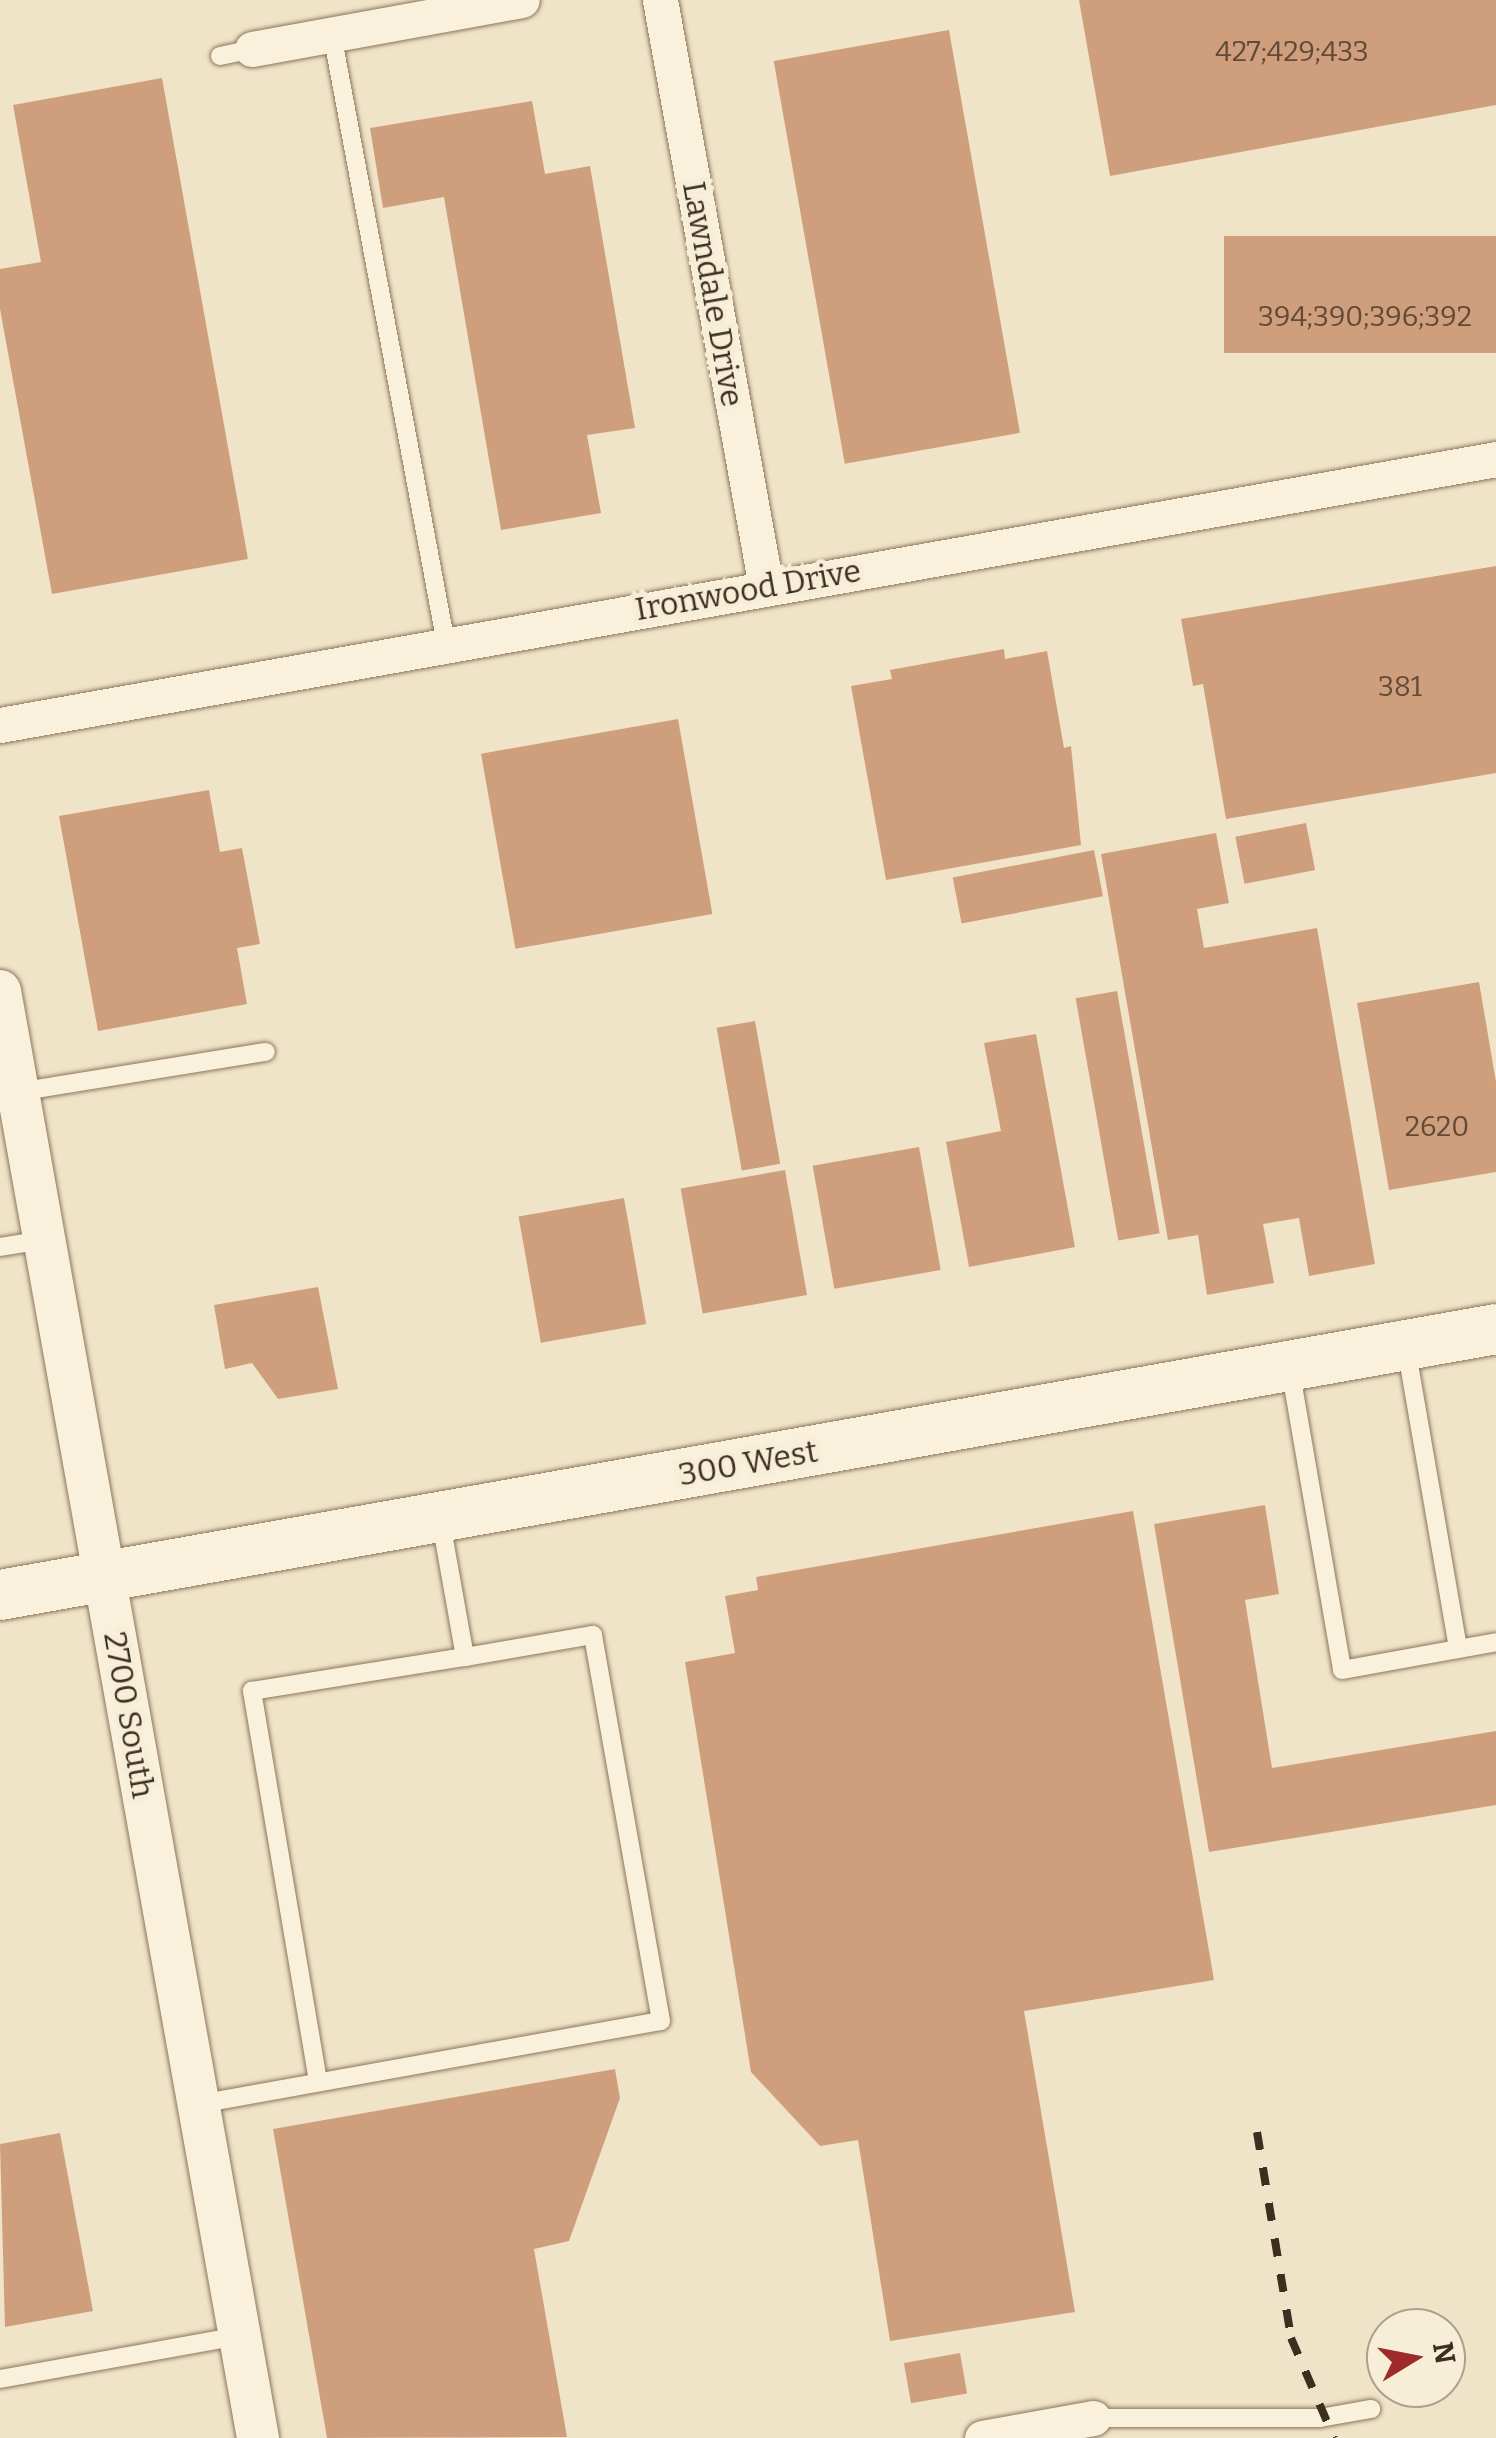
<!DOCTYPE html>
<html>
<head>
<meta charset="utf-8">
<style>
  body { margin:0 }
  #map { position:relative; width:1496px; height:2438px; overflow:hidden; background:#f0e4c8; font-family:Bitter,serif }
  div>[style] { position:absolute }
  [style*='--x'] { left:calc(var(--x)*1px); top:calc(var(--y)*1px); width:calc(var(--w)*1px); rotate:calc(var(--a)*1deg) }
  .building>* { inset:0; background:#cf9f7d; transform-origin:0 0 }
  .roads { filter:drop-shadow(0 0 2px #8d765c) drop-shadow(0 0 2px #8d765c) }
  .service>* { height:18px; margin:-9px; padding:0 9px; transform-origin:9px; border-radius:9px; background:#faf1dc }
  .minor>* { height:35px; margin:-17.5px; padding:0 17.5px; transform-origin:17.5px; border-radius:17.5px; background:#faf1dc }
  .tertiary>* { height:42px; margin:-21px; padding:0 21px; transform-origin:21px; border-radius:21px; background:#faf1dc }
  .secondary>* { height:50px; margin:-25px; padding:0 25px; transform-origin:25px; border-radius:25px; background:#faf1dc }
  .rail>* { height:8px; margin-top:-4px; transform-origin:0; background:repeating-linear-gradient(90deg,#3d2e20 0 18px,transparent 0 36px) }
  span { translate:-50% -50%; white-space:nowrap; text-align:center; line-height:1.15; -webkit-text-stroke:9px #f7eed8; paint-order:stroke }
  .number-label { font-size:28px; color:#624a37 }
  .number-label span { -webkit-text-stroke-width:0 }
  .street-label { font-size:32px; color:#3d2e20 }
  .north { position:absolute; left:1366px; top:2308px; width:100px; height:100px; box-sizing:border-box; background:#f7eed8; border:2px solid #ada18e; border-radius:50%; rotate:80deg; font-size:28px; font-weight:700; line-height:40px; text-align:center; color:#3d2e20 }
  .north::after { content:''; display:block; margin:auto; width:35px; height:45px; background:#9e2a2b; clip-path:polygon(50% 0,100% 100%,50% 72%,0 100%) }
</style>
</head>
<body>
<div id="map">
  <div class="building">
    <div style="clip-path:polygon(1079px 0,1496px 0,1496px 105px,1110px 176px)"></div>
    <div style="left:949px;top:30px;width:409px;height:178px;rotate:80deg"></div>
    <div style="clip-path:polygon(162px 78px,248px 559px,52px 594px,0 309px,0 269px,41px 262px,13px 105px)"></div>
    <div style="clip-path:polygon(532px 101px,545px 174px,590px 166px,635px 428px,587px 435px,601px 513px,501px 530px,444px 197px,383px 208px,370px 128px)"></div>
    <div style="left:1496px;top:236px;width:117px;height:272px;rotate:90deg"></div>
    <div style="clip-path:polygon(1496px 566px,1496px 773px,1226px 819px,1203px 684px,1193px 686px,1181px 619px)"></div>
    <div style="clip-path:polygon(1004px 649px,1005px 659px,1047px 651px,1064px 748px,1071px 746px,1081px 845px,886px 880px,851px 686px,892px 679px,890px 670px)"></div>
    <div style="left:678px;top:719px;width:198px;height:200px;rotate:80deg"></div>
    <div style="clip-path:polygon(209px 790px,220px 852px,242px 848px,260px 944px,237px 948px,247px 1004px,98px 1031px,59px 816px)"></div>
    <div style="left:1306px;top:823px;width:48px;height:72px;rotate:79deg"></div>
    <div style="clip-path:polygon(1216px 833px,1229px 903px,1197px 909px,1204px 948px,1317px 928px,1375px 1264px,1309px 1276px,1299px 1218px,1263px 1224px,1274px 1283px,1207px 1295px,1198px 1235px,1168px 1240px,1101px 854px)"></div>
    <div style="left:1094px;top:850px;width:47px;height:144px;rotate:79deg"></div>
    <div style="clip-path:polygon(1479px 982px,1496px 1082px,1496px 1172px,1389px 1190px,1357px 1003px)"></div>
    <div style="left:1117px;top:991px;width:246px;height:42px;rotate:80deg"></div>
    <div style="left:755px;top:1021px;width:145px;height:39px;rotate:80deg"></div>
    <div style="clip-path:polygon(1036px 1034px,1075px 1247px,969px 1267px,946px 1142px,1001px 1131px,984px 1043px)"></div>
    <div style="left:919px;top:1147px;width:125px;height:108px;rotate:80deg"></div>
    <div style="left:785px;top:1170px;width:127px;height:106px;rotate:80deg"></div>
    <div style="left:624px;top:1198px;width:128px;height:107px;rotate:80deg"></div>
    <div style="clip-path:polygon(318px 1287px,338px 1389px,278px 1399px,252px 1363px,225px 1369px,214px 1305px)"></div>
    <div style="clip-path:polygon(1265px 1505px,1279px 1594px,1245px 1600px,1272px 1768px,1496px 1731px,1496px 1805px,1209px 1852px,1154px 1524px)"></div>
    <div style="clip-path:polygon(1133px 1511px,1214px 1980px,1024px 2011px,1075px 2312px,890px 2341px,858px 2140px,820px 2146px,751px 2072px,685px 1662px,735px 1653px,725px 1596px,758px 1590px,756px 1577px)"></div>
    <div style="clip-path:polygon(615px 2069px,620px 2098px,569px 2241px,534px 2249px,567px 2437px,327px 2438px,273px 2129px)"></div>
    <div style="clip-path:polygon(60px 2133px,93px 2311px,5px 2327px,0 2144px)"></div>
    <div style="left:960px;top:2353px;width:41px;height:57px;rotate:80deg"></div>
  </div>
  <div class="roads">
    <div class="service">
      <div style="--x:332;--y:34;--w:621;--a:79.41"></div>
      <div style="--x:220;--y:56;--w:33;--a:-12"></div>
      <div style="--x:18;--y:1092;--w:251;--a:-9.2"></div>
      <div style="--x:0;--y:1247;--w:44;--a:-9.2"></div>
      <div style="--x:1406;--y:1347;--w:306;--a:80.2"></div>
      <div style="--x:1458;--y:1649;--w:39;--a:-10"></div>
      <div style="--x:1290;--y:1368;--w:306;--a:80.2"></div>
      <div style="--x:1342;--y:1670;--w:118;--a:-10.3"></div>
      <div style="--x:318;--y:2081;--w:396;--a:-99.6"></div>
      <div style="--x:252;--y:1691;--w:216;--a:-9.1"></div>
      <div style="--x:199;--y:2104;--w:469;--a:-10.2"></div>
      <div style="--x:661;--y:2021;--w:392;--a:-100"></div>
      <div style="--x:593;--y:1635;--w:130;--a:170.2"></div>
      <div style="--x:465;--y:1657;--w:137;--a:-100.1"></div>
      <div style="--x:0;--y:2379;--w:243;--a:-10.2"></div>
      <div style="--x:1093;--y:2418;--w:227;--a:0"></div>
      <div style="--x:1320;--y:2418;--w:52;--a:-10"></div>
    </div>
    <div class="minor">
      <div style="--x:660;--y:0;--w:596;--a:79.76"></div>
      <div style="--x:252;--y:49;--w:274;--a:-10.3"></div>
      <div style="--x:0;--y:725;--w:1519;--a:-10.08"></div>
      <div style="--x:982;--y:2438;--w:113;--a:-10.2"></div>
    </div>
    <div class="tertiary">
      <div style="--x:0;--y:991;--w:1470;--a:79.89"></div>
    </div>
    <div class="secondary">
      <div style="--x:0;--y:1595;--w:1519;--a:-10.08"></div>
    </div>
  </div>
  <div class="rail">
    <div style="--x:1257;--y:2132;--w:209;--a:80.6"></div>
    <div style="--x:1291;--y:2338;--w:109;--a:66.7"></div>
  </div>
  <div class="number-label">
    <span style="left:1292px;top:52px">427;429;433</span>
    <span style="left:1365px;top:317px">394;390;396;392</span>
    <span style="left:1400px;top:687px">381</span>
    <span style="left:1437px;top:1127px">2620</span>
  </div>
  <div class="street-label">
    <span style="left:713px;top:294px;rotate:80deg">Lawndale Drive</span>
    <span style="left:748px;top:590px;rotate:-10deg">Ironwood Drive</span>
    <span style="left:748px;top:1463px;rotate:-10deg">300 West</span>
    <span style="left:129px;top:1715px;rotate:80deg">2700 South</span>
  </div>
  <div class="north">N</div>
</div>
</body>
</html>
